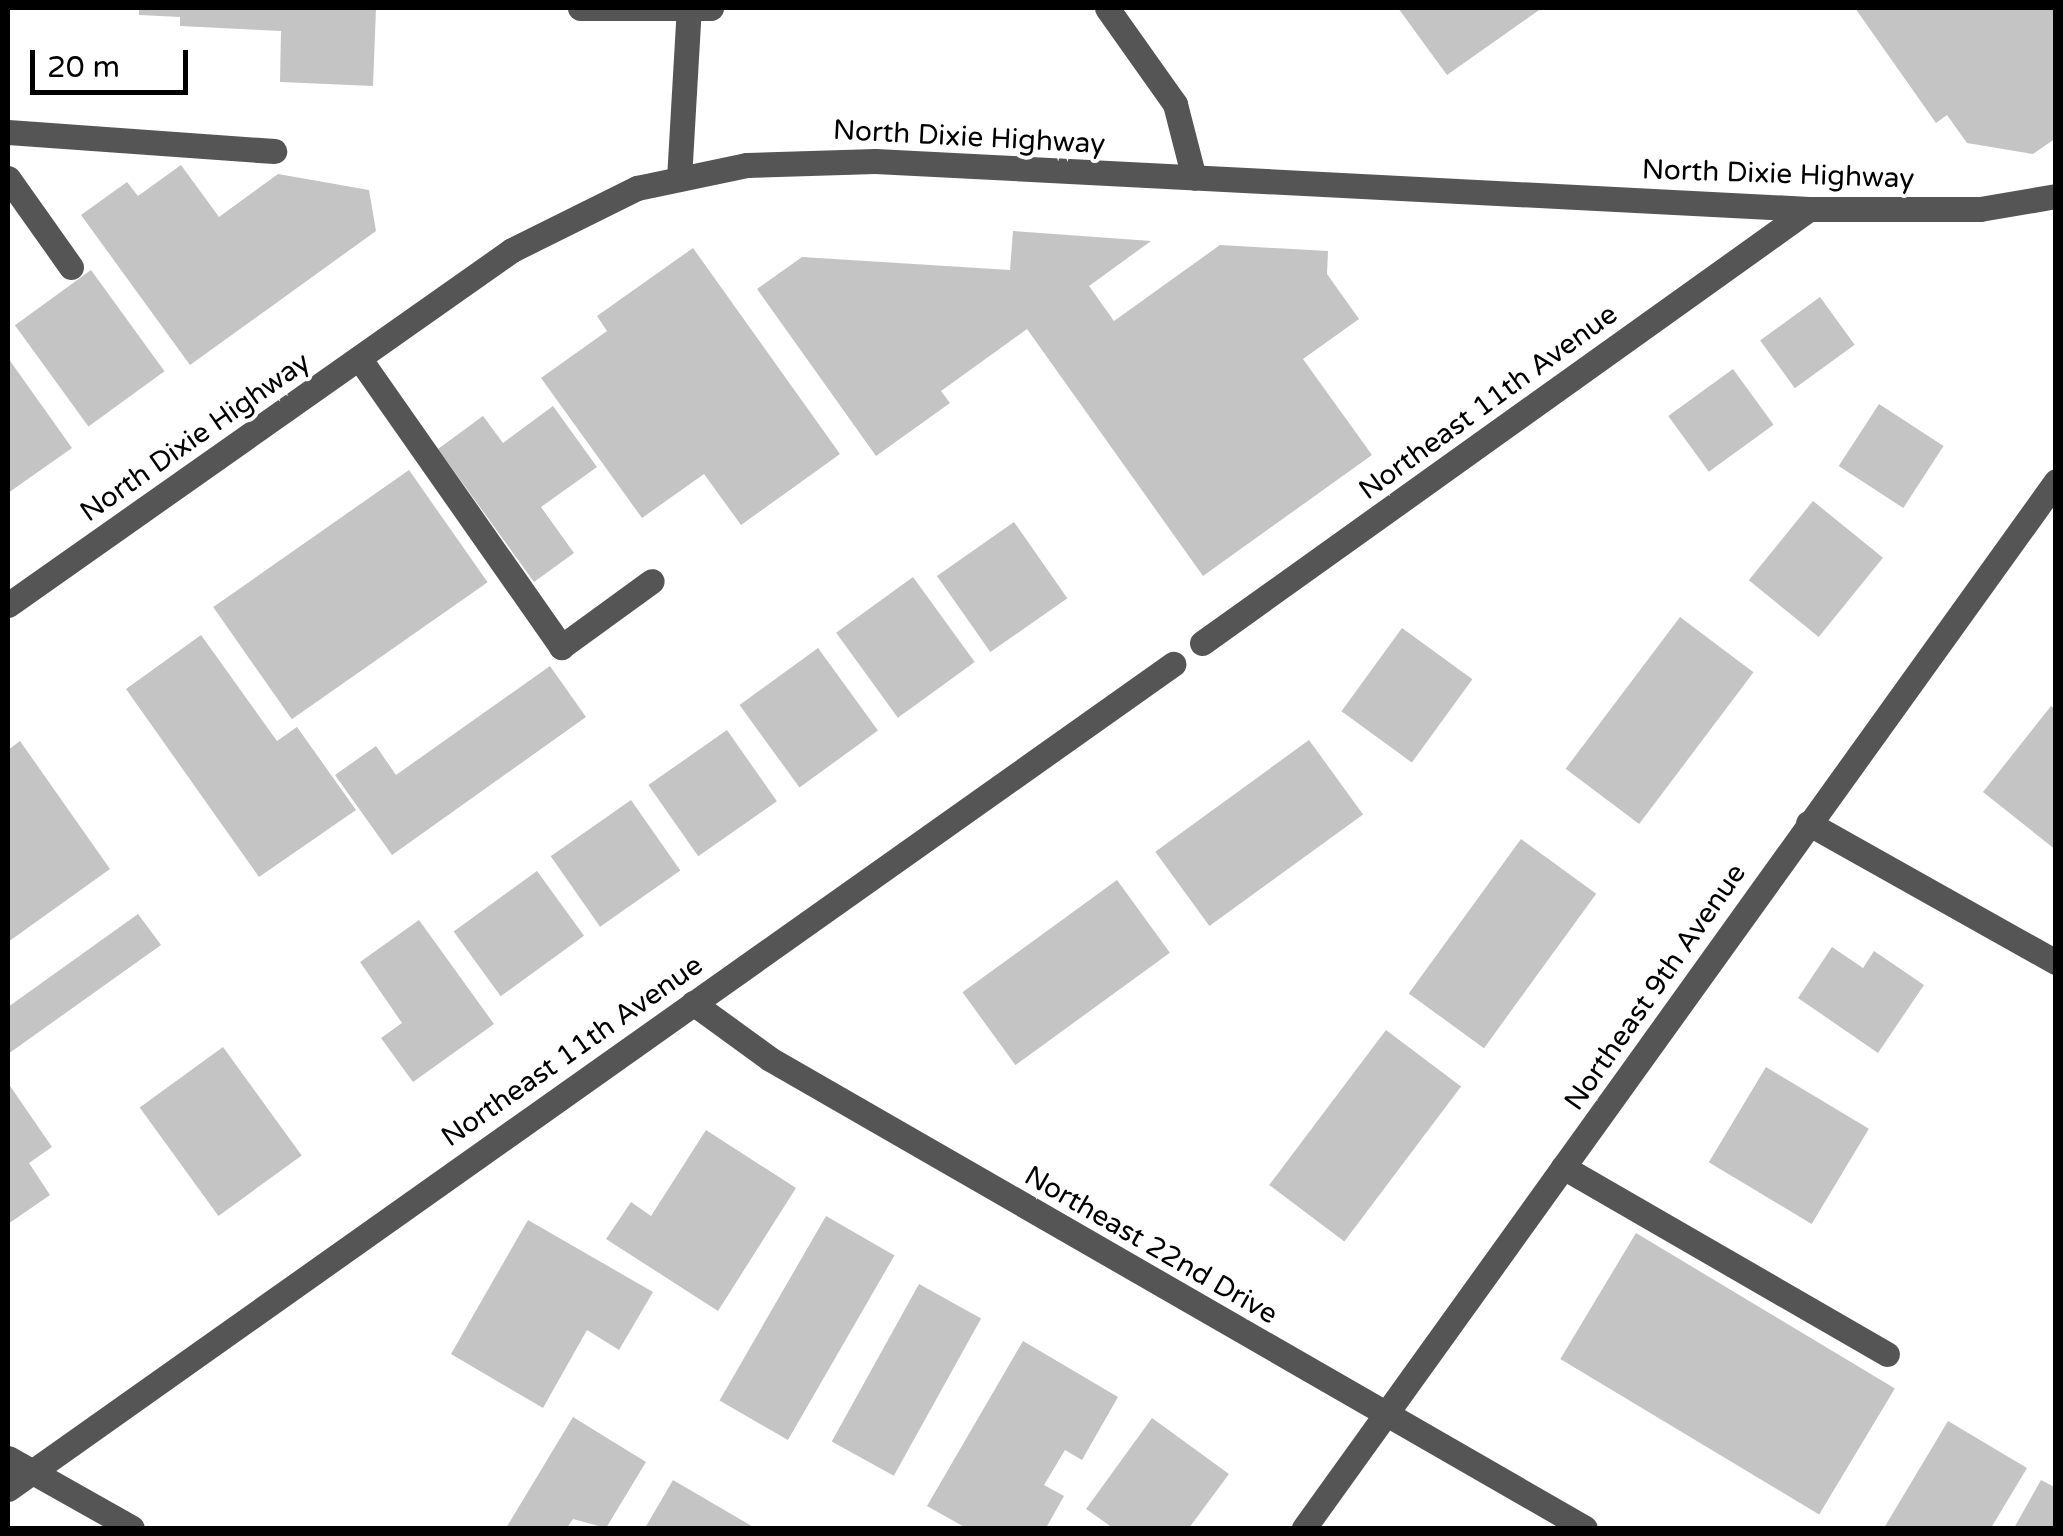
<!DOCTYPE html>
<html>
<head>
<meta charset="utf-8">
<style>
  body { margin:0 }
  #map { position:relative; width:2063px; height:1536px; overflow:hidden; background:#fff; font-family:"Varela Round",sans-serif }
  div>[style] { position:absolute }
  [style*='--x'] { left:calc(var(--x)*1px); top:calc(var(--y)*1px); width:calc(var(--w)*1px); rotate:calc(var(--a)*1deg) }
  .building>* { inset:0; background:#c4c4c4; transform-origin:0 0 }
  .minor>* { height:25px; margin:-12.5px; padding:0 12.5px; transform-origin:12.5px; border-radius:12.5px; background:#555 }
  span { translate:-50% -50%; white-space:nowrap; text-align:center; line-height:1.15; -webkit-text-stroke:8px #fff; paint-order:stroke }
  .street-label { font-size:28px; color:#000 }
  .frame { position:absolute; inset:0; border:10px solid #000; pointer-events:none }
  .scale { position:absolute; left:30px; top:50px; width:158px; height:45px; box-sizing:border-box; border:5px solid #000; border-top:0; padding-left:12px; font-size:30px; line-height:35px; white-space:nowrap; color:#000; -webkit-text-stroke:8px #fff; paint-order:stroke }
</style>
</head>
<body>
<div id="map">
  <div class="building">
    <div style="clip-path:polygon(139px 8px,376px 8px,373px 86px,280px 82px,281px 31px,180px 26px,180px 17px,139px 15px)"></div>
    <div style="clip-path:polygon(1398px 8px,1542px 8px,1447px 75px)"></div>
    <div style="clip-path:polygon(1855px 8px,2056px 8px,2056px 138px,2033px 154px,1967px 143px,1947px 115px,1936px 123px)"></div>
    <div style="clip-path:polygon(181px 165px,219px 217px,278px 174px,369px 190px,376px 231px,190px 365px,81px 215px,127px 182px,138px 196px)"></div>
    <div style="clip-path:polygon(1013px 231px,1151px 241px,1089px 286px,1114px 321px,1220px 245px,1328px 251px,1327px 274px,1359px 319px,1303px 359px,1372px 455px,1203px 576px,1027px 329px,941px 391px,950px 403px,876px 456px,757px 289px,802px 257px,1010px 270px)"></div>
    <div style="clip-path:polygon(693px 248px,840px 454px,741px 525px,704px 474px,642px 518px,541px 378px,607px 331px,597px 316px)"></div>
    <div style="left:91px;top:270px;width:125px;height:94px;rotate:54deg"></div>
    <div style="left:1820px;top:297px;width:59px;height:74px;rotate:54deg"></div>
    <div style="clip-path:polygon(8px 358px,72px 448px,8px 493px)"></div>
    <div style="left:1733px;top:369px;width:69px;height:80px;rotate:54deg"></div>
    <div style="left:1879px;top:404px;width:77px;height:74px;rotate:33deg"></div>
    <div style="clip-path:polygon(553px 406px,597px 467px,541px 507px,574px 553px,534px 582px,438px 449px,483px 416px,503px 443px)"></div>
    <div style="left:409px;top:470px;width:137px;height:239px;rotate:55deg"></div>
    <div style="left:1813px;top:501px;width:90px;height:102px;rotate:39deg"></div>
    <div style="left:1014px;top:522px;width:93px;height:94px;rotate:55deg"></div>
    <div style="left:913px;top:577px;width:105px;height:95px;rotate:54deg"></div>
    <div style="left:1680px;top:617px;width:92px;height:190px;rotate:37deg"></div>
    <div style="left:1402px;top:628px;width:87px;height:103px;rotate:36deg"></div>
    <div style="clip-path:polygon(201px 635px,277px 741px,297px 727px,356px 810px,259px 877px,126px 689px)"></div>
    <div style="left:818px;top:648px;width:102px;height:97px;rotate:54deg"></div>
    <div style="clip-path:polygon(550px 666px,586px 717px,392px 855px,335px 775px,376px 746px,396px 775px)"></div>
    <div style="clip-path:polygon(2051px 706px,2056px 710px,2056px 850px,1983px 792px)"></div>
    <div style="left:727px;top:730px;width:87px;height:96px;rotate:55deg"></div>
    <div style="left:1309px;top:740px;width:92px;height:190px;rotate:54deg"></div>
    <div style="clip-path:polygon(20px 741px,110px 869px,8px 942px,8px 750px)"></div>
    <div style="left:631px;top:800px;width:86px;height:98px;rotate:55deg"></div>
    <div style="left:1521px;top:839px;width:93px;height:191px;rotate:36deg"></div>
    <div style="left:537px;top:871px;width:80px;height:103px;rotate:54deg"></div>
    <div style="left:1117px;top:880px;width:90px;height:191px;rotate:54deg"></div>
    <div style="clip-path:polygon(138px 914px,161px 945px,8px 1054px,8px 1007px)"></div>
    <div style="clip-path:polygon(419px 920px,494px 1024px,413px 1082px,381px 1038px,402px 1023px,360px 962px)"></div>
    <div style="clip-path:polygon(1832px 947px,1863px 968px,1874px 951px,1924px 985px,1878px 1053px,1798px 998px)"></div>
    <div style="left:1386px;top:1030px;width:94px;height:194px;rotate:37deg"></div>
    <div style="left:223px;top:1047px;width:134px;height:103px;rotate:54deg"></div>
    <div style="left:1766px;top:1067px;width:120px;height:111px;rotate:31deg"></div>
    <div style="clip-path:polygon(8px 1083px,52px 1147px,29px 1163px,50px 1195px,8px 1224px)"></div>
    <div style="clip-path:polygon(706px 1130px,796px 1188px,718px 1311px,606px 1239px,631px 1202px,651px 1216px)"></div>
    <div style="left:826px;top:1216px;width:79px;height:213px;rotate:30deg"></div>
    <div style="clip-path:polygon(528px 1220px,653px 1292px,619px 1350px,587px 1330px,543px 1408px,451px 1354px)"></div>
    <div style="left:1636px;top:1233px;width:302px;height:147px;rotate:31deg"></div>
    <div style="left:919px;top:1284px;width:71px;height:180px;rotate:29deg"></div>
    <div style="clip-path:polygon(1023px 1341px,1118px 1397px,1082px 1460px,1065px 1450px,1044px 1485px,1064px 1496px,1046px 1528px,966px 1528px,927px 1506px)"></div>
    <div style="clip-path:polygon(573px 1417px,646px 1462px,606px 1528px,573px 1519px,567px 1528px,506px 1528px)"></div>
    <div style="clip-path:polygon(1152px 1418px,1229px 1474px,1189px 1528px,1113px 1528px,1086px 1509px)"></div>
    <div style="clip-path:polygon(1948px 1421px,2027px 1468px,1991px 1528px,1884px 1528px)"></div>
    <div style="clip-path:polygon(673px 1480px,755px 1528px,645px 1528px)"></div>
    <div style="clip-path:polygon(2041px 1480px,2056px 1488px,2056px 1528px,2014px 1528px)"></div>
  </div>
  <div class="minor">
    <div style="--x:580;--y:8;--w:131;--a:0"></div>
    <div style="--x:1107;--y:8;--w:118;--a:54.7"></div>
    <div style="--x:1175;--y:104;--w:76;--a:75.6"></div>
    <div style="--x:8;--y:132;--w:267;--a:4.1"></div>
    <div style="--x:8;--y:178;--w:109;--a:54.7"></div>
    <div style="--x:679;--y:179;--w:171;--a:-86.7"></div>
    <div style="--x:359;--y:358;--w:353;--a:55"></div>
    <div style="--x:561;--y:647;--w:112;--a:-36"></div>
    <div style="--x:8;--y:605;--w:616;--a:-35.16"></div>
    <div style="--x:512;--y:250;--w:140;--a:-26.4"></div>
    <div style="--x:637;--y:188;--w:112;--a:-11.8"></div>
    <div style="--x:747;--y:165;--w:128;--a:-1.8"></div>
    <div style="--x:875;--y:161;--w:935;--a:2.94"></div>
    <div style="--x:1809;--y:209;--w:171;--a:0"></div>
    <div style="--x:1980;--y:209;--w:77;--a:-9.7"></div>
    <div style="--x:1202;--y:643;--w:746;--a:-35.56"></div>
    <div style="--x:1808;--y:823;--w:284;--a:29.3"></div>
    <div style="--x:693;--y:1003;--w:95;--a:36"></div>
    <div style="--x:770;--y:1059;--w:940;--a:29.92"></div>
    <div style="--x:1563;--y:1167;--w:374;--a:30"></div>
    <div style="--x:8;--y:1458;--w:142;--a:29.4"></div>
    <div style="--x:8;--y:1489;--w:1428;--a:-35.3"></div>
    <div style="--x:1304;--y:1528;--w:1289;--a:-54.31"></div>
  </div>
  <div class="street-label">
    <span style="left:969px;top:137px;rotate:3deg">North Dixie Highway</span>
    <span style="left:1778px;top:174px;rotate:2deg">North Dixie Highway</span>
    <span style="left:1488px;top:402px;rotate:-36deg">Northeast 11th Avenue</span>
    <span style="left:195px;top:437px;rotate:-35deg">North Dixie Highway</span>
    <span style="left:1655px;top:987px;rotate:-55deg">Northeast 9th Avenue</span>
    <span style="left:572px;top:1051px;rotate:-35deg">Northeast 11th Avenue</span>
    <span style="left:1151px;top:1245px;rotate:30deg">Northeast 22nd Drive</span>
  </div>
  <div class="frame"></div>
  <div class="scale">20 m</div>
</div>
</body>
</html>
